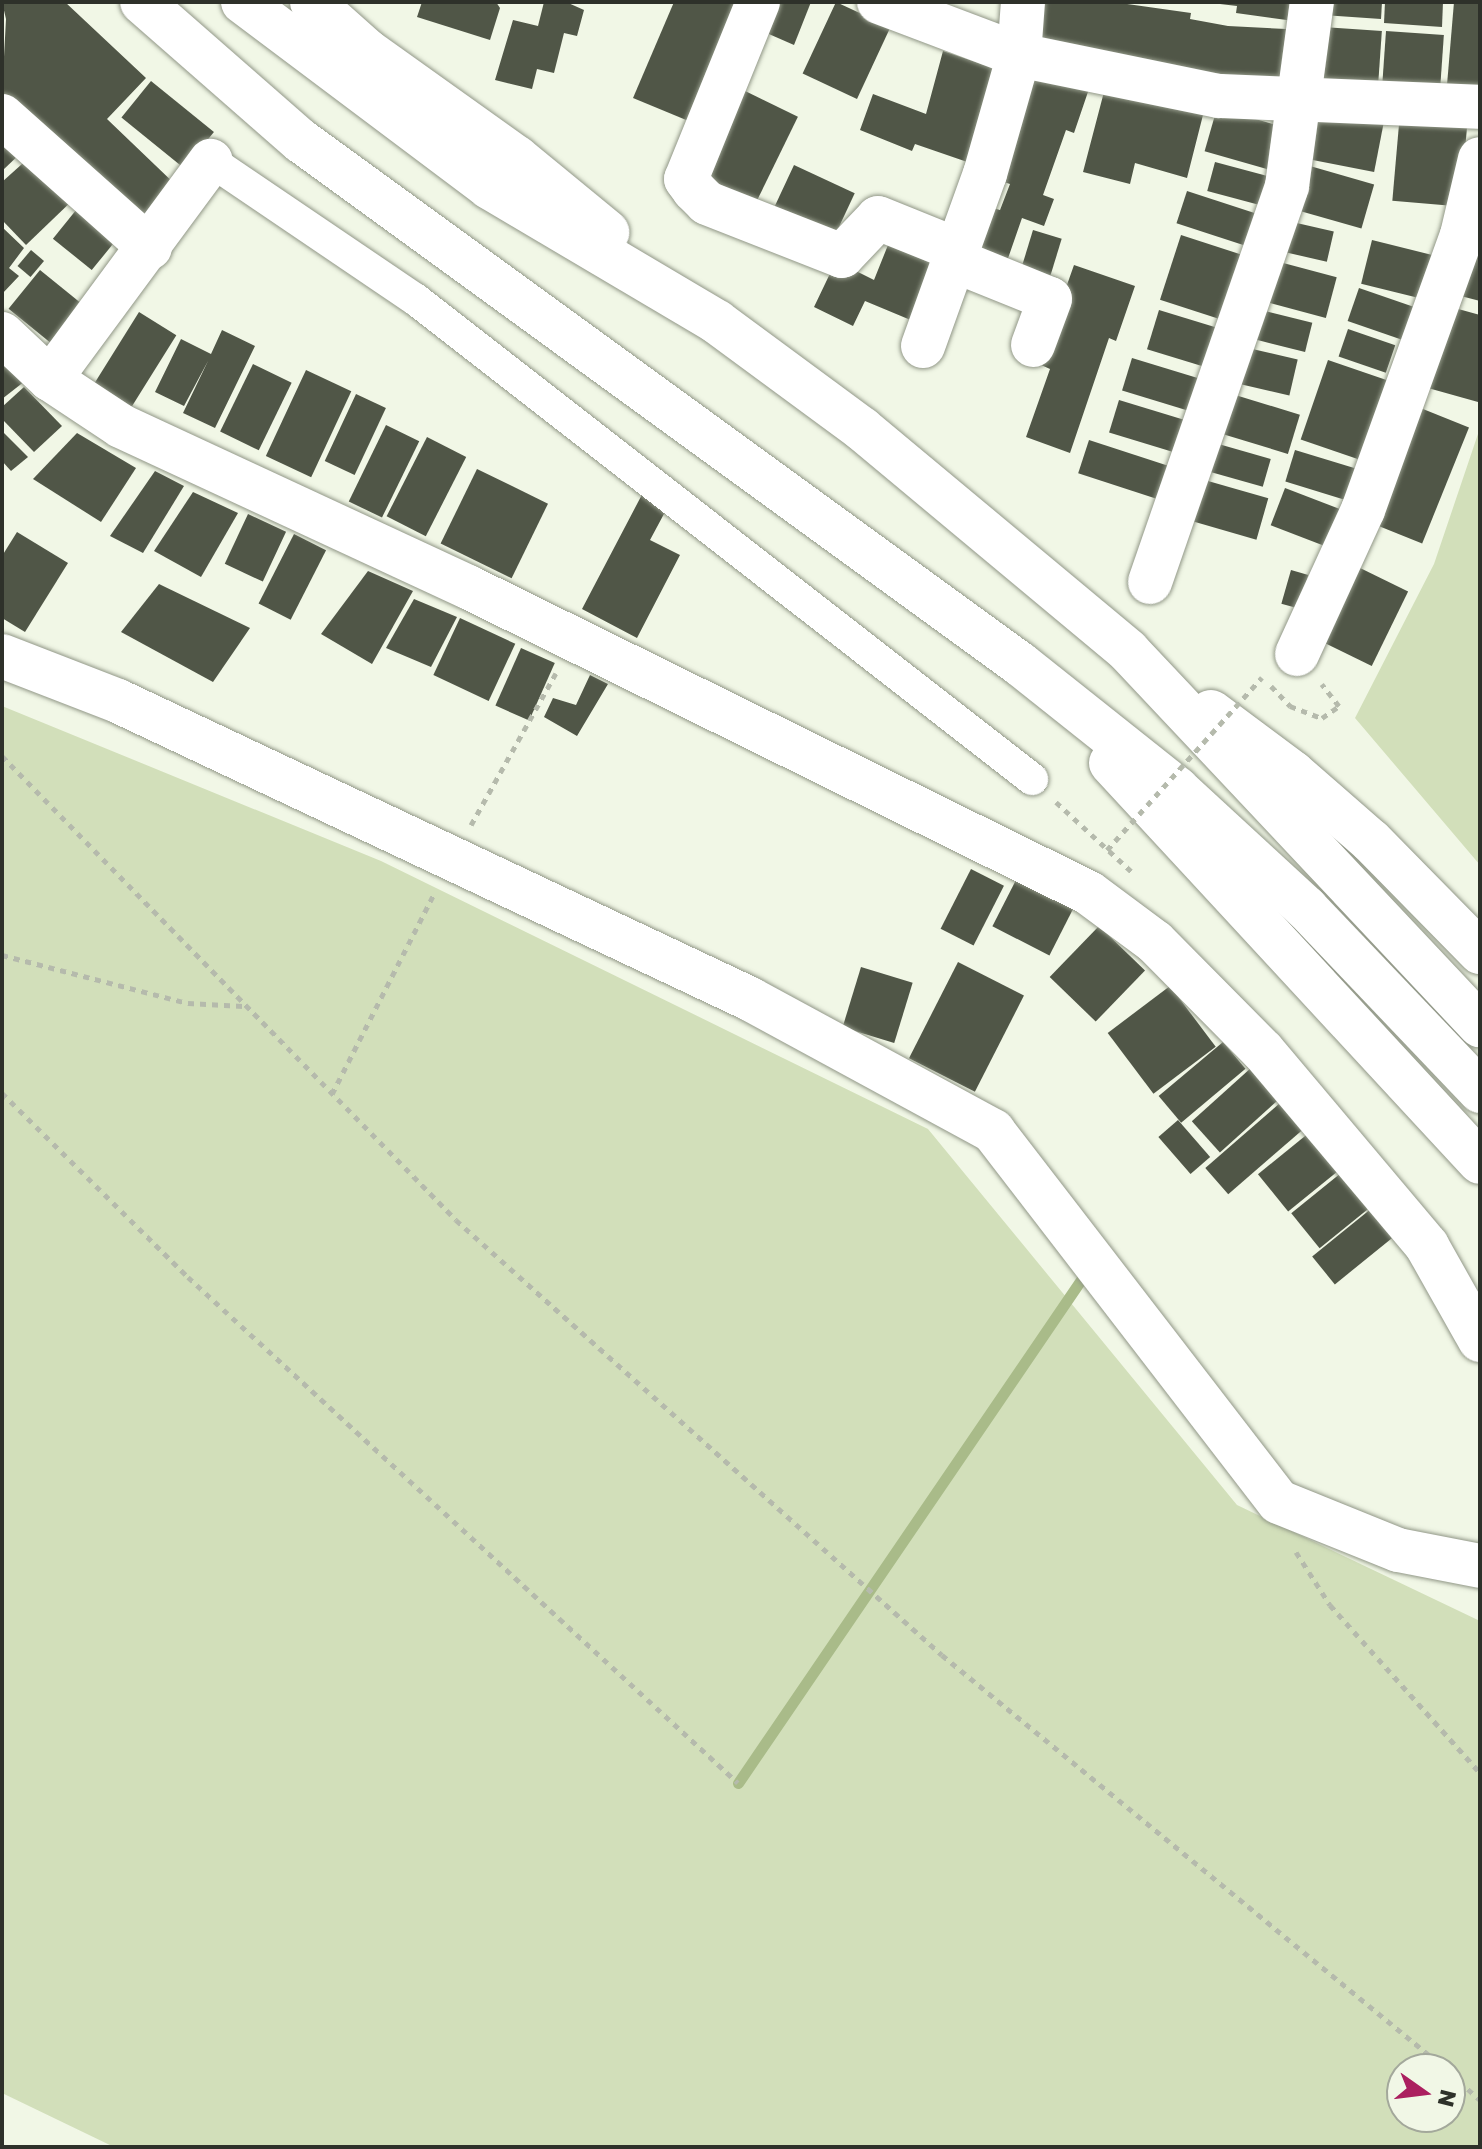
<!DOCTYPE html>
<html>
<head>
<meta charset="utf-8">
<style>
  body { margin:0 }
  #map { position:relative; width:1482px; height:2149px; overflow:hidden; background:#f1f7e6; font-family:"Golos Text",sans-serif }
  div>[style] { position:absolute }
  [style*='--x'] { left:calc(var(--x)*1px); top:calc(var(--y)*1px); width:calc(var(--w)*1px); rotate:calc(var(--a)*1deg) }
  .green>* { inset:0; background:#d2dfba }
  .stream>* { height:11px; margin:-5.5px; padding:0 5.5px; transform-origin:5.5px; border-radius:5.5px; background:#a9bb89 }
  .building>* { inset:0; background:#505647; transform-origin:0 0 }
  .path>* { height:5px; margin-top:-2.5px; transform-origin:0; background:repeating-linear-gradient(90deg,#b5baac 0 6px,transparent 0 12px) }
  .roads { filter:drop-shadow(0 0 2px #919787) drop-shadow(0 0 2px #919787) }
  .pedestrian>* { height:32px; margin:-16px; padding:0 16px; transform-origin:16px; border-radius:16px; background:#fff }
  .minor>* { height:44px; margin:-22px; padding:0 22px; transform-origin:22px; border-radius:22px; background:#fff }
  .tertiary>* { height:44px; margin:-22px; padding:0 22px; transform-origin:22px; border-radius:22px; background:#fff }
  .primary>* { height:44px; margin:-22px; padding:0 22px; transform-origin:22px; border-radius:22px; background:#fff }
  .path-bridge>* { height:5px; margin-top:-2.5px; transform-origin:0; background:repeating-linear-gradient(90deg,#b5baac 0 6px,transparent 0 12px) }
  span { translate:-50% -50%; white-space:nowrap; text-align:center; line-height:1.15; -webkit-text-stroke:8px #f1f7e6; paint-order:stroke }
  .frame { position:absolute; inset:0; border:4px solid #2e312a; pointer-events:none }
  .north { position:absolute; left:1386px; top:2053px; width:80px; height:80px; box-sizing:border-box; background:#f1f7e6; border:2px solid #a3a89b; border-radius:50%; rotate:104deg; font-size:22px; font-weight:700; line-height:32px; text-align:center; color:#2e312a }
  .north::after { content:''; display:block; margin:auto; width:28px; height:36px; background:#ab1f5f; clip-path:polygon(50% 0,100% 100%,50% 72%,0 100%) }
</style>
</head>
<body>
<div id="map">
  <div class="green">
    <div style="clip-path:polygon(1480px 428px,1480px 865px,1355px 718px,1434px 564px)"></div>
    <div style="clip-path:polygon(evenodd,2px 706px,381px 861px,928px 1129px,1237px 1505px,1480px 1621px,1480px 2147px,114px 2147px,2px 2093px,2px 706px,1402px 2069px,1450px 2069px,1450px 2117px,1402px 2117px,1402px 2069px)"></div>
  </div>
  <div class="stream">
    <div style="--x:738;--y:1783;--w:623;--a:-55.72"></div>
  </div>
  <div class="building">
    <div style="clip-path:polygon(2px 2px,65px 2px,146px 78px,107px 119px,179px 188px,145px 226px,2px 94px,6px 19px)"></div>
    <div style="clip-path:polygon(422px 2px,496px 2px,500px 8px,490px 40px,417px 17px)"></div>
    <div style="clip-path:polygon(544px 2px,566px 2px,584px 10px,577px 36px,564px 33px,554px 73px,537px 69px,532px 89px,495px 80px,513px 20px,538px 26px)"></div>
    <div style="clip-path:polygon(674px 2px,749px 2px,691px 122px,633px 98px)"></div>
    <div style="clip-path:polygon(766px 2px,811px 2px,794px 45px,755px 28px)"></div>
    <div style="left:836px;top:2px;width:60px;height:79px;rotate:25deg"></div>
    <div style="clip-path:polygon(1034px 2px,1113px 2px,1191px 13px,1190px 19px,1228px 26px,1286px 29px,1283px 86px,1027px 48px)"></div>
    <div style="clip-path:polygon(1297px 2px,1294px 21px,1236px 13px,1237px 6px,1220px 4px)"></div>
    <div style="clip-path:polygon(1324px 2px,1382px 2px,1381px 19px,1323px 15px)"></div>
    <div style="clip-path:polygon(1385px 2px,1443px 2px,1442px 27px,1384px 23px)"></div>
    <div style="clip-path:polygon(1454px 2px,1480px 2px,1480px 87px,1447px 85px)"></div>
    <div style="left:1323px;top:27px;width:59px;height:58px;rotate:4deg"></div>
    <div style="left:1386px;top:31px;width:58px;height:58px;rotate:4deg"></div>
    <div style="clip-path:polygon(943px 51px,1008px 73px,976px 165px,915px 144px,912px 151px,860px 130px,873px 94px,926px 114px)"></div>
    <div style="clip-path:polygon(1033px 66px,1090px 86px,1074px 133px,1066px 130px,1043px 195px,1054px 199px,1044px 226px,1022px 218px,1005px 267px,972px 255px,989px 207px,1000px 210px,1010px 184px,995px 179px)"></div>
    <div style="left:151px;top:81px;width:81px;height:47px;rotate:39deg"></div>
    <div style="left:735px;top:86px;width:70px;height:95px;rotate:26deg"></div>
    <div style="clip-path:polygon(1105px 88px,1203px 115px,1187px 178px,1135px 163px,1130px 184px,1083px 172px)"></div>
    <div style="left:1217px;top:108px;width:78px;height:45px;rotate:16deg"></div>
    <div style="left:1312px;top:109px;width:73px;height:50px;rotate:11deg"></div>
    <div style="left:1400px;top:113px;width:68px;height:88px;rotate:5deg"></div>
    <div style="clip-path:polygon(2px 129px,25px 149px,2px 171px)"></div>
    <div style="clip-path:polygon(32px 155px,77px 196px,26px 245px,2px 220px,2px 182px)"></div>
    <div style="left:1215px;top:162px;width:61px;height:30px;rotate:15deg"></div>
    <div style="left:1303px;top:164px;width:74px;height:46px;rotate:16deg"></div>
    <div style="left:794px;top:165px;width:67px;height:53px;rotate:25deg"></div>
    <div style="left:1187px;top:191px;width:79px;height:34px;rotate:18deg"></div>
    <div style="left:85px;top:199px;width:50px;height:51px;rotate:39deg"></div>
    <div style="left:1288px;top:221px;width:47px;height:31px;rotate:13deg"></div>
    <div style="clip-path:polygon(2px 227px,24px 248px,9px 268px,19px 276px,2px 294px)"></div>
    <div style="clip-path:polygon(1480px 227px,1480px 301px,1457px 295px)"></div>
    <div style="left:1033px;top:230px;width:30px;height:44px;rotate:17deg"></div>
    <div style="left:1181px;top:235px;width:73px;height:68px;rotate:18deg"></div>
    <div style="left:1372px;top:240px;width:72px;height:45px;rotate:14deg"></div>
    <div style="clip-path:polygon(888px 245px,936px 265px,913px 321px,865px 301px,853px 326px,814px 307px,836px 261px,874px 280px)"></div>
    <div style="left:31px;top:250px;width:17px;height:21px;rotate:40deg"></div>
    <div style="left:1272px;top:260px;width:67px;height:42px;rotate:15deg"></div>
    <div style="clip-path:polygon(1074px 265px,1135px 286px,1116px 341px,1109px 338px,1070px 453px,1026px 437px,1050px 369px,1039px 364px)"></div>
    <div style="left:40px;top:270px;width:54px;height:50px;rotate:39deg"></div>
    <div style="left:1359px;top:288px;width:69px;height:35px;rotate:19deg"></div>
    <div style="clip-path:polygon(1451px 307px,1480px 315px,1478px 402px,1428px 388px)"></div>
    <div style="left:1257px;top:309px;width:57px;height:30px;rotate:14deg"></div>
    <div style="left:1159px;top:310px;width:59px;height:41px;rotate:17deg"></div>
    <div style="left:139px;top:312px;width:44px;height:84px;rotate:32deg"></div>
    <div style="left:1348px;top:329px;width:50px;height:29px;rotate:19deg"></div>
    <div style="clip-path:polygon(222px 330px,255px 346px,215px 428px,183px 413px,208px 361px,184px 406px,155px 392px,181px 339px,211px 354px)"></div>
    <div style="left:1248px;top:348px;width:51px;height:37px;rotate:13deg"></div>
    <div style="clip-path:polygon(2px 356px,25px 381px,2px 399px)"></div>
    <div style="left:1132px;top:358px;width:72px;height:34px;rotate:17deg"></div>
    <div style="left:1328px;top:360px;width:71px;height:84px;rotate:19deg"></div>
    <div style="left:253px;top:364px;width:43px;height:75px;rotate:26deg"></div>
    <div style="left:306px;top:370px;width:50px;height:95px;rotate:25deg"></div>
    <div style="clip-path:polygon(24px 387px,62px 426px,34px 452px,2px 419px,2px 407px)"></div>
    <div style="left:356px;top:394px;width:33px;height:74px;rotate:25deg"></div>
    <div style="left:1232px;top:394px;width:71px;height:41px;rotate:17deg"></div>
    <div style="left:1119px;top:400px;width:73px;height:34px;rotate:17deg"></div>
    <div style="left:1418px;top:407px;width:55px;height:125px;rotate:22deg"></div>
    <div style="left:386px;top:425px;width:37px;height:85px;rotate:26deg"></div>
    <div style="clip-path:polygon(2px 431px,28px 457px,11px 471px,2px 461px)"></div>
    <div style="clip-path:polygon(77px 433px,136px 468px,101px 522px,33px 479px)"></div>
    <div style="left:427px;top:437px;width:44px;height:89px;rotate:27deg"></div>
    <div style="left:1089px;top:440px;width:96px;height:35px;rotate:18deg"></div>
    <div style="left:1215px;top:443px;width:58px;height:29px;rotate:16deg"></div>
    <div style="left:1295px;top:450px;width:67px;height:33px;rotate:17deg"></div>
    <div style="left:477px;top:469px;width:79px;height:83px;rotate:26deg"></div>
    <div style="clip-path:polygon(155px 471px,184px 486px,143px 553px,110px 536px)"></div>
    <div style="left:1201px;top:479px;width:70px;height:43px;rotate:16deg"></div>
    <div style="clip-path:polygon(647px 485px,672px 499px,650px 540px,680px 555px,637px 638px,582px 609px)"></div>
    <div style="left:1285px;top:488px;width:62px;height:40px;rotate:21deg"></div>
    <div style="clip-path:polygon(193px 492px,238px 513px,201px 577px,154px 551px)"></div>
    <div style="left:248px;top:514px;width:42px;height:55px;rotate:25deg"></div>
    <div style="clip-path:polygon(17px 532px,68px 563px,25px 632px,2px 618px,2px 556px)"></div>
    <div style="left:294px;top:534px;width:36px;height:78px;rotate:27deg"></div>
    <div style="left:1356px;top:566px;width:58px;height:83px;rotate:26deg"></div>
    <div style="left:1291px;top:570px;width:18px;height:35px;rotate:16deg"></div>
    <div style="clip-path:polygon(368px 571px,413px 591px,372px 664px,321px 634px)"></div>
    <div style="clip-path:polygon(159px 584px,250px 628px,213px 682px,121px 632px)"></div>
    <div style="clip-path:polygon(414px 599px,457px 617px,431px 667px,386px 648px)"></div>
    <div style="left:460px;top:618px;width:61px;height:63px;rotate:25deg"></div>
    <div style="left:521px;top:648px;width:37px;height:63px;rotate:24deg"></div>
    <div style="clip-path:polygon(590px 675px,608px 684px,577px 736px,544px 717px,553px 698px,576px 705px)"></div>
    <div style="left:971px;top:869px;width:37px;height:67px;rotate:27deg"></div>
    <div style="left:1016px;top:880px;width:64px;height:52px;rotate:27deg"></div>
    <div style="left:1099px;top:926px;width:64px;height:71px;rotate:44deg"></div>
    <div style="left:958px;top:962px;width:74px;height:108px;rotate:27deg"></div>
    <div style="left:861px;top:967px;width:54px;height:63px;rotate:17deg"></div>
    <div style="left:1170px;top:986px;width:76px;height:78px;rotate:53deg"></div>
    <div style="left:1223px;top:1042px;width:35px;height:84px;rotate:50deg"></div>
    <div style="left:1252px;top:1067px;width:42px;height:81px;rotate:48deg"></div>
    <div style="left:1280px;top:1103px;width:35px;height:99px;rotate:49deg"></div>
    <div style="left:1178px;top:1120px;width:49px;height:26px;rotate:49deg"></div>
    <div style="left:1310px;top:1132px;width:48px;height:67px;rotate:51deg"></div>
    <div style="left:1341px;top:1173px;width:45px;height:64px;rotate:51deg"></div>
    <div style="left:1372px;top:1208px;width:36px;height:77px;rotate:51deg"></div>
  </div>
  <div class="path">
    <div style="--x:1271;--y:686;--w:28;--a:46"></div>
    <div style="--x:1290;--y:706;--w:34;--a:21"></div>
    <div style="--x:1322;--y:718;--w:21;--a:-35"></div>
    <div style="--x:1339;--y:706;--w:28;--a:-128"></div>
    <div style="--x:2;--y:756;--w:649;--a:45.62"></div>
    <div style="--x:456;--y:1220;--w:652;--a:41.83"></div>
    <div style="--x:942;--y:1655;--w:652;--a:39.4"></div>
    <div style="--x:1056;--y:802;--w:102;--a:42.6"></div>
    <div style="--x:471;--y:825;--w:174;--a:-60.8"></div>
    <div style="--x:2;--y:955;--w:192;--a:14.5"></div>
    <div style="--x:188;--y:1003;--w:55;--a:3.1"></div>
    <div style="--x:2;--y:1093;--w:262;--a:44.7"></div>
    <div style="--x:188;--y:1277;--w:747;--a:42.61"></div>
    <div style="--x:332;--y:1094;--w:225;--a:-63"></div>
    <div style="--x:1296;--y:1552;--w:63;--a:57.3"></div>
    <div style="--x:1330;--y:1605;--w:225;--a:48.2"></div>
    <div style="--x:1450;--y:2073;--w:40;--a:42"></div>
  </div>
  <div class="roads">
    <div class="pedestrian">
      <div style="--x:211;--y:161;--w:246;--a:34.1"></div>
      <div style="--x:415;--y:299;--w:782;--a:37.88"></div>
    </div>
    <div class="minor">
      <div style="--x:758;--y:2;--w:191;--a:112.1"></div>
      <div style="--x:686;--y:179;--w:14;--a:54"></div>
      <div style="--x:694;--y:190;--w:18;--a:45"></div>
      <div style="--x:707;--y:203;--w:145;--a:21.4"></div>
      <div style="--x:842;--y:256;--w:52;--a:-46.5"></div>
      <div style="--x:878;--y:218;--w:88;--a:21.9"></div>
      <div style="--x:879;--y:2;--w:150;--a:20.7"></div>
      <div style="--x:1019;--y:55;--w:204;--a:11.6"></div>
      <div style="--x:1219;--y:96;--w:261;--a:2.4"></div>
      <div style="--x:2;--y:116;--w:198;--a:41.7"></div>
      <div style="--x:956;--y:261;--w:101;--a:22"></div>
      <div style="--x:1050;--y:299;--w:49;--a:110.3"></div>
      <div style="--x:923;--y:346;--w:183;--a:-70.2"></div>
      <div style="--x:985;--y:174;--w:124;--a:-74.1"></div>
      <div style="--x:1019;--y:55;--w:53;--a:-85.7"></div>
      <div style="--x:50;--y:379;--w:271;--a:-53.6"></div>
      <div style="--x:1150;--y:582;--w:419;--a:-70.9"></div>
      <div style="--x:1287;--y:186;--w:186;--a:-82.3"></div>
      <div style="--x:1297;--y:654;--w:158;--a:-65.4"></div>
      <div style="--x:1363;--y:510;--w:292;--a:-70.2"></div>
      <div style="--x:1462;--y:235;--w:78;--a:-76.7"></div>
    </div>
    <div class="tertiary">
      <div style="--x:2;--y:334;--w:66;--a:43.2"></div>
      <div style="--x:50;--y:379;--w:85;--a:33.5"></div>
      <div style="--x:121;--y:426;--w:383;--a:24.9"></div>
      <div style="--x:468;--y:587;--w:692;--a:26.23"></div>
      <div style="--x:1089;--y:893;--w:82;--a:36.6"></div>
      <div style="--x:1155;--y:942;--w:153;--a:45.3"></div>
      <div style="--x:1263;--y:1051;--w:255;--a:49.9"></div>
      <div style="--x:1427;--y:1246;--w:108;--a:60.6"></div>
      <div style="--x:2;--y:656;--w:124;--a:21.2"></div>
      <div style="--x:118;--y:701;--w:699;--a:25.24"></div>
      <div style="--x:750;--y:999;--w:277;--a:28.5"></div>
      <div style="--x:993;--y:1131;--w:468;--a:52.4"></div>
      <div style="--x:1279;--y:1502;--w:128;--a:22"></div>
      <div style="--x:1398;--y:1550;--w:84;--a:11"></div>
    </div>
    <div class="primary">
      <div style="--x:142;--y:2;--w:211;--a:41.2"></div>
      <div style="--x:301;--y:141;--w:889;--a:36.03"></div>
      <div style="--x:1020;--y:664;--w:201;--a:38.5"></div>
      <div style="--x:1177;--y:789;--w:176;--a:42.7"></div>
      <div style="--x:1306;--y:908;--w:253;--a:46.4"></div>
      <div style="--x:243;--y:2;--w:308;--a:36.9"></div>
      <div style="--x:489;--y:187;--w:265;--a:30.6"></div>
      <div style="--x:717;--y:322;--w:180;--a:36.4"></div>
      <div style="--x:862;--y:429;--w:346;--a:39.8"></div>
      <div style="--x:1128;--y:651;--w:514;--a:46.74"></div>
      <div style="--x:312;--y:2;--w:74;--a:41.7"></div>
      <div style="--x:367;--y:51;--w:184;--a:35.5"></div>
      <div style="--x:517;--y:158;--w:117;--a:39.4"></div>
      <div style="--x:1211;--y:712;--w:102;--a:36.6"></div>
      <div style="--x:1293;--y:773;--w:103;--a:41.1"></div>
      <div style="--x:1371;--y:841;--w:156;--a:45.5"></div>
      <div style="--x:1111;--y:763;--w:543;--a:47.24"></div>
    </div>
  </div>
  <div class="path-bridge">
    <div style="--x:1107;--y:850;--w:232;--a:-48.1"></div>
  </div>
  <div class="frame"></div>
  <div class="north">N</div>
</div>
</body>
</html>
